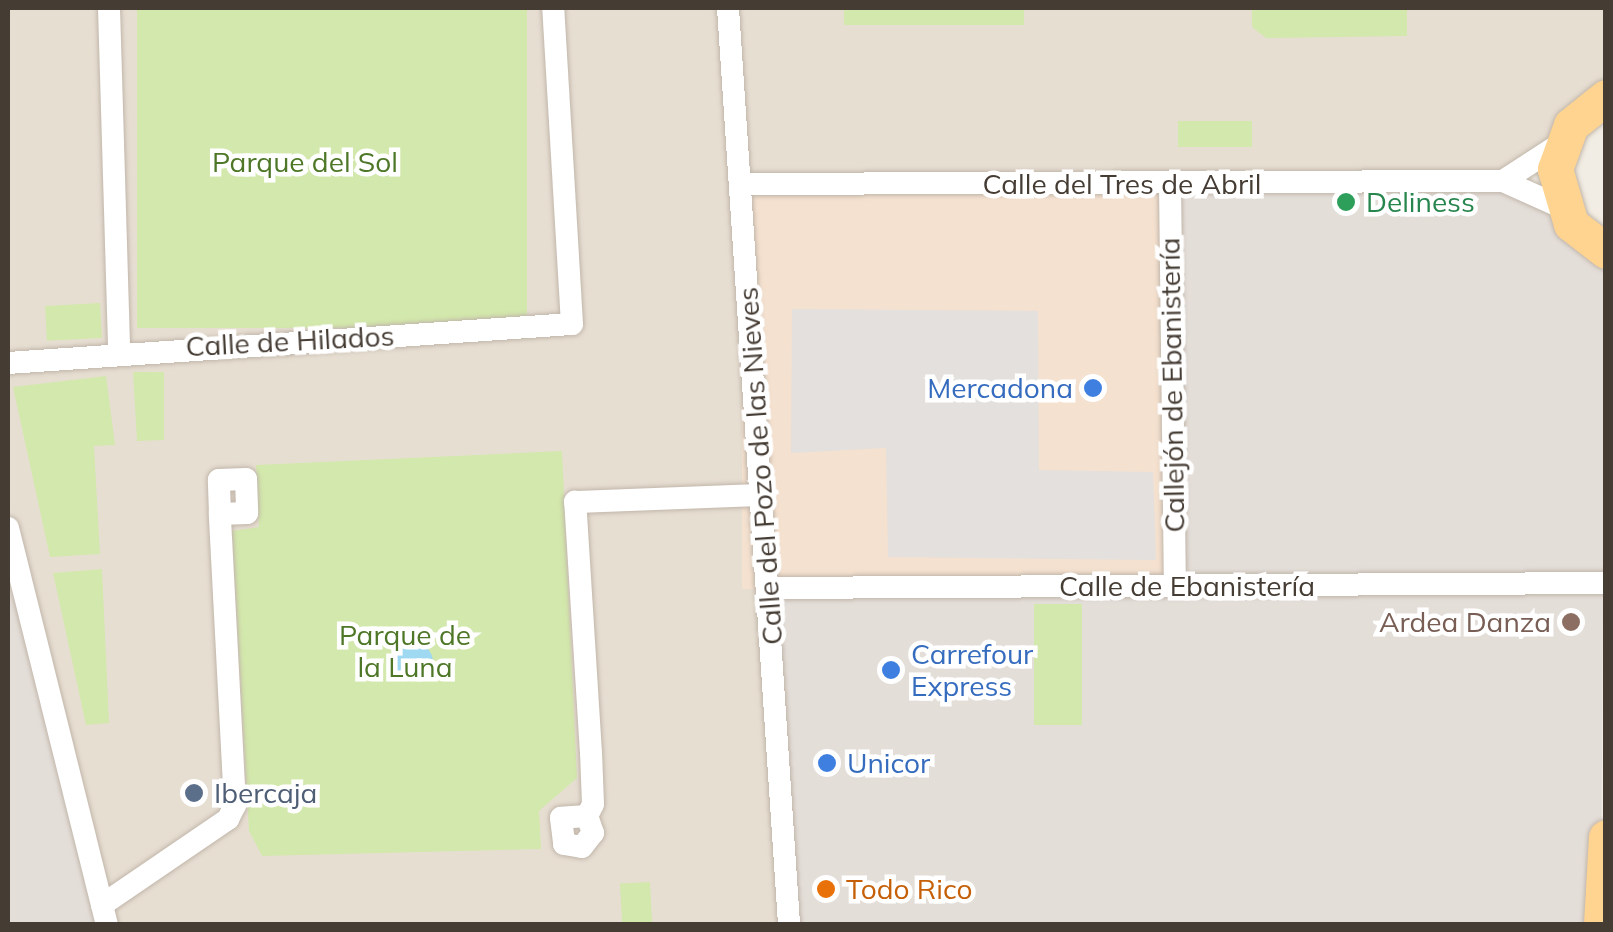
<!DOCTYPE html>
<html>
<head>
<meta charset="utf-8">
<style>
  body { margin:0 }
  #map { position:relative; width:1613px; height:932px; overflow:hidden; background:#f2ede4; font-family:Mulish,sans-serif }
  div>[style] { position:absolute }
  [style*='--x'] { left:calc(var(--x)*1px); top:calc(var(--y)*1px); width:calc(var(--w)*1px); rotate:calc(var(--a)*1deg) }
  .residential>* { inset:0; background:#e7ded2 }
  .commercial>* { inset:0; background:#f5e1cf; transform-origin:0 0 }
  .industrial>* { inset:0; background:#e4ded9 }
  .green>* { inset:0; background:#d3e8ac; transform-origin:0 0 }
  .parking>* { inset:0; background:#e3e0dd }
  .water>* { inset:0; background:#9fd8f1 }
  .round { border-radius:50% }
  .roads { filter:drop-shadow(0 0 2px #c1b6aa) drop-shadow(0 0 2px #c1b6aa) }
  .minor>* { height:22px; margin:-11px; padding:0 11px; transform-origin:11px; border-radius:11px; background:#fff }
  .primary>* { height:35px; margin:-17.5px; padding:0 17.5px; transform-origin:17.5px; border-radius:17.5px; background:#ffd491 }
  .dots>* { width:28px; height:28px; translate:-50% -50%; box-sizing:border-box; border:5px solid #fff; border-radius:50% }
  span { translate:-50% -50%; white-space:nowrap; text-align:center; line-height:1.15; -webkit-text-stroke:9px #fff; paint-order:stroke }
  .park-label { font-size:28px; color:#4e7727 }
  .street-label { font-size:28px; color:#453c34 }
  .leisure-label { font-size:28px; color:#27864d }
  .left { translate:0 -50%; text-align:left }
  .shop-label { font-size:28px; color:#366cbe }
  .right { translate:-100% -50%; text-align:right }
  .education-label { font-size:28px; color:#785e54 }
  .service-label { font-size:28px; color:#4e5e75 }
  .food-label { font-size:28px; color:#c56008 }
  .frame { position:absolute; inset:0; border:10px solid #453c34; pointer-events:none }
</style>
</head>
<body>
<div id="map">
  <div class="residential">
    <div style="clip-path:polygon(8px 8px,1605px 8px,1606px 88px,789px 924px,107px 924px,8px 528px)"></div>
  </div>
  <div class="commercial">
    <div style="left:742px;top:184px;width:428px;height:405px"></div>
  </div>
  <div class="industrial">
    <div style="clip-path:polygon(1503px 181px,1537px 194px,1605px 262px,1601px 924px,789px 924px,769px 588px,1174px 585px,1170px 184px)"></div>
    <div style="clip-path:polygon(8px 529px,107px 924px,8px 924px)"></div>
  </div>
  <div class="green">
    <div style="left:137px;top:8px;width:390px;height:320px"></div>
    <div style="left:844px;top:8px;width:180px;height:17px"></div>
    <div style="clip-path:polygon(1252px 8px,1407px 8px,1407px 36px,1266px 38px,1252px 27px)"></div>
    <div style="left:1178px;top:121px;width:74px;height:26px"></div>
    <div style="left:100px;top:303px;width:35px;height:55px;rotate:87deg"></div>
    <div style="clip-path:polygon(133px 372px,164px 372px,164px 440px,137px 441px)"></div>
    <div style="clip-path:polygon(106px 376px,115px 445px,94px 446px,100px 554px,50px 557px,13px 387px)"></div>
    <div style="clip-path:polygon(562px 451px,577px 778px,539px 811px,541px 849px,262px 856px,249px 831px,232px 531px,259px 527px,256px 465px)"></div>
    <div style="clip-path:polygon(102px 569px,109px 723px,86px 725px,53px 573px)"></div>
    <div style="left:1034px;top:604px;width:48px;height:121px"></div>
    <div style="left:650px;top:882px;width:42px;height:30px;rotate:87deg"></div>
  </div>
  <div class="parking">
    <div style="clip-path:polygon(792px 309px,1038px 311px,1039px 470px,1153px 472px,1156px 560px,888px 557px,886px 448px,791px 453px)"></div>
  </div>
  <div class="water">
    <div class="round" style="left:395px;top:643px;width:38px;height:38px"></div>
  </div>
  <div class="roads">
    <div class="minor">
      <div style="--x:109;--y:8;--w:344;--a:88.3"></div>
      <div style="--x:728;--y:8;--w:918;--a:86.19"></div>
      <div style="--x:1503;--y:181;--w:68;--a:-33"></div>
      <div style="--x:742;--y:184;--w:761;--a:-0.23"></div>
      <div style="--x:1503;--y:181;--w:64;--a:24.1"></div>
      <div style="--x:1170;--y:184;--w:401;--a:89.3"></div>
      <div style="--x:8;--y:363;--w:565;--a:-3.96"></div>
      <div style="--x:572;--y:324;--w:317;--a:-93.4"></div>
      <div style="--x:246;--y:479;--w:34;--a:88"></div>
      <div style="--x:247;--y:513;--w:27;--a:178"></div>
      <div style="--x:220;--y:514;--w:34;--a:-92"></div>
      <div style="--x:219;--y:480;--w:27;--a:-2"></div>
      <div style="--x:8;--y:528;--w:408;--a:76"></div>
      <div style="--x:769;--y:588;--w:837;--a:-0.34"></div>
      <div style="--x:587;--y:816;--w:26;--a:176"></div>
      <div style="--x:561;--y:818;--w:26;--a:83"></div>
      <div style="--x:564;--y:844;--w:18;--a:9"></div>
      <div style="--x:582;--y:847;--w:18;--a:-52"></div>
      <div style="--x:593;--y:833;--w:18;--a:-109"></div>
      <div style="--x:587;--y:816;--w:13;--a:-63"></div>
      <div style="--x:593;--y:804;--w:51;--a:-92.2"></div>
      <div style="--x:591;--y:753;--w:252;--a:-93.6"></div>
      <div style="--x:575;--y:502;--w:186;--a:-2.2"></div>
      <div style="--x:102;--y:905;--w:153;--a:-34.3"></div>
      <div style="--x:228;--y:819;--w:16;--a:-63"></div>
      <div style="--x:235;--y:805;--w:291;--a:-93"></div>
    </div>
    <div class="primary">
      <div style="--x:1606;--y:97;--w:45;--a:141.3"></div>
      <div style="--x:1571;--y:125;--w:47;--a:110"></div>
      <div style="--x:1555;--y:169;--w:57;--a:73.8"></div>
      <div style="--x:1571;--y:224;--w:44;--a:37.6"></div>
      <div style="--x:1601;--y:924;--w:87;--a:-86.7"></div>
    </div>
  </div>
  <div class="dots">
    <div style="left:1346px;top:202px;background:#2e9e5b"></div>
    <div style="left:1093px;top:388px;background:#3f7fe0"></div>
    <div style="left:1571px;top:622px;background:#8d6e63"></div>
    <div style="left:891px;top:670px;background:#3f7fe0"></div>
    <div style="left:827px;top:763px;background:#3f7fe0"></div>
    <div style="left:194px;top:793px;background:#5c6f8a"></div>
    <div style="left:826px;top:889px;background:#e8710a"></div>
  </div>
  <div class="park-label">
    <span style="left:305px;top:162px">Parque del Sol</span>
    <span style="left:405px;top:651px">Parque de<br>la Luna</span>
  </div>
  <div class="street-label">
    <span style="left:1122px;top:184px">Calle del Tres de Abril</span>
    <span style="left:290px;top:341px;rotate:-3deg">Calle de Hilados</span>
    <span style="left:1172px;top:385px;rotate:-91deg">Callejón de Ebanistería</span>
    <span style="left:760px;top:466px;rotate:-94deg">Calle del Pozo de las Nieves</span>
    <span style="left:1187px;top:586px">Calle de Ebanistería</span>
  </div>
  <div class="leisure-label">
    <span class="left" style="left:1366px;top:202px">Deliness</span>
  </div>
  <div class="shop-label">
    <span class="right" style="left:1073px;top:388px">Mercadona</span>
    <span class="left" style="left:911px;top:670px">Carrefour<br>Express</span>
    <span class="left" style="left:847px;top:763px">Unicor</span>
  </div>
  <div class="education-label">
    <span class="right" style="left:1551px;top:622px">Ardea Danza</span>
  </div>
  <div class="service-label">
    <span class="left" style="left:214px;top:793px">Ibercaja</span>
  </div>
  <div class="food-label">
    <span class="left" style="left:846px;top:889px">Todo Rico</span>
  </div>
  <div class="frame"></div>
</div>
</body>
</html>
